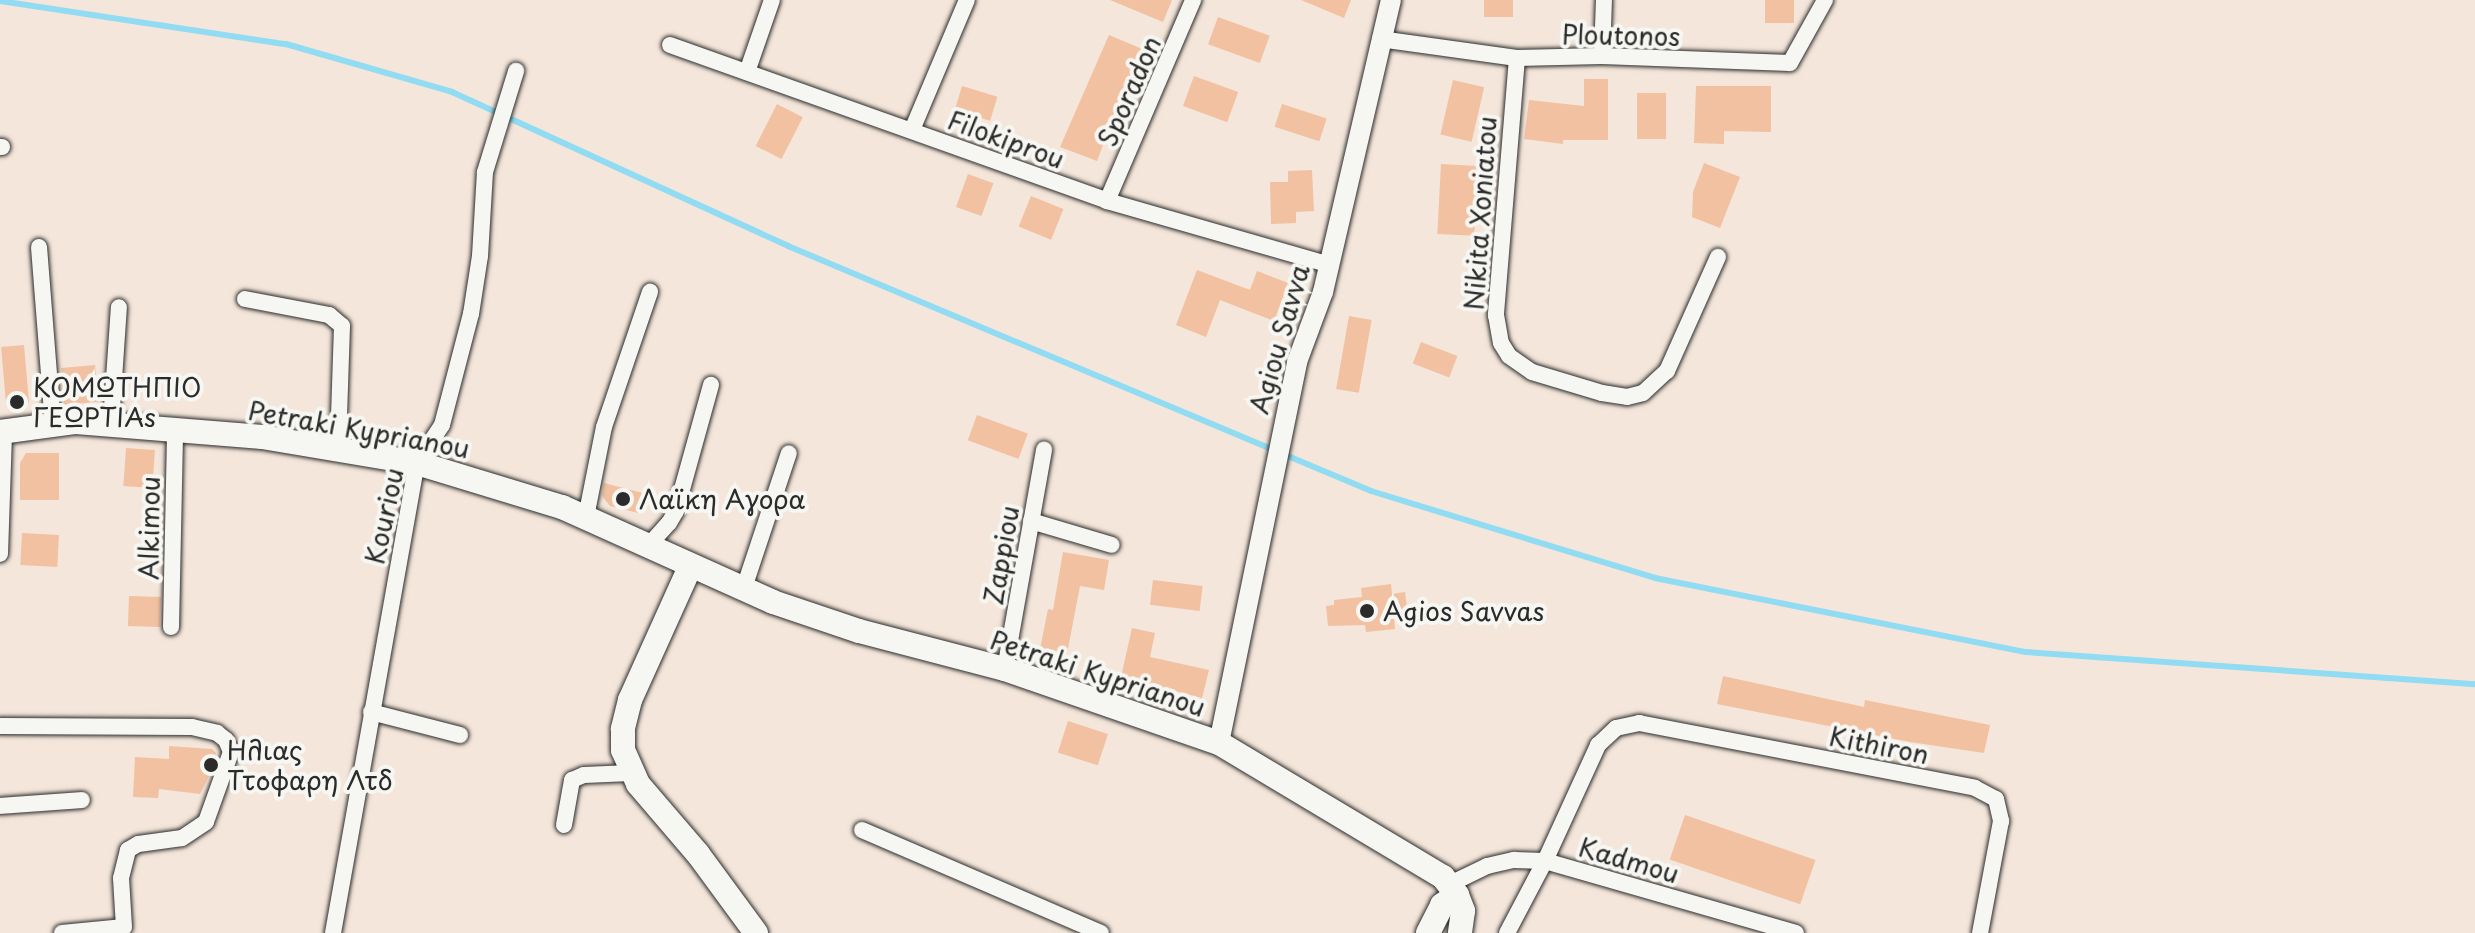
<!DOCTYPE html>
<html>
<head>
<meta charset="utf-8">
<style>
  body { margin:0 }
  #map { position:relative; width:2475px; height:933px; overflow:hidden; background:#f4e6da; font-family:"Playpen Sans",sans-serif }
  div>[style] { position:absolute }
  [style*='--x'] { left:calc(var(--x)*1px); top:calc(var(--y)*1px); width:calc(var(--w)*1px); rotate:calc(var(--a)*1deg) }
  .stream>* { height:6px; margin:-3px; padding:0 3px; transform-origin:3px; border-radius:3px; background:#91dcf2 }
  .building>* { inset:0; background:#f1c1a1; transform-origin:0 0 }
  .roads { filter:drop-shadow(0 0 2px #2b2b2b) drop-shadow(0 0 2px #2b2b2b) }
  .minor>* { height:16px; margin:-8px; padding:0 8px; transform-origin:8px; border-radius:8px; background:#f6f6f2 }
  .tertiary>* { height:20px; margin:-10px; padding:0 10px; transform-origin:10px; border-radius:10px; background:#f6f6f2 }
  .secondary>* { height:24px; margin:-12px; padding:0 12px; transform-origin:12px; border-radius:12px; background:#f6f6f2 }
  .dots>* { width:22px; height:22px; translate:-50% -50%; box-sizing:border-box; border:4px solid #f6f6f2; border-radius:50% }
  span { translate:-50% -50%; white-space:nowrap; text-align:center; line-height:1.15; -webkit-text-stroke:8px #f6f6f2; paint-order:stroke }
  .street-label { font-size:26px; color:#2b2b2b }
  .poi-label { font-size:26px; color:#2b2b2b }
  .left { translate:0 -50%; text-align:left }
</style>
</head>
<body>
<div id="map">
  <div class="stream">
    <div style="--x:0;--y:1;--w:289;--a:8.6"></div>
    <div style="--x:286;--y:44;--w:173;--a:16.1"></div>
    <div style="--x:452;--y:92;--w:370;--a:24.6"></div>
    <div style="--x:788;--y:246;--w:632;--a:22.79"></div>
    <div style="--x:1371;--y:491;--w:297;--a:17"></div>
    <div style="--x:1655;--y:578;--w:378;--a:11.3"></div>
    <div style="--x:2026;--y:652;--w:450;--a:4.1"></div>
  </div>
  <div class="building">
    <div style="clip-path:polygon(1110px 0,1172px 0,1163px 22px)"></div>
    <div style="clip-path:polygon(1301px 0,1351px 0,1344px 18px)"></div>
    <div style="left:1484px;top:0;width:29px;height:17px"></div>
    <div style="left:1765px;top:0;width:29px;height:23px"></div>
    <div style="left:1218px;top:17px;width:55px;height:29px;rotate:20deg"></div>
    <div style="clip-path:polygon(1109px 35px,1154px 54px,1135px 98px,1123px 93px,1097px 161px,1060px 147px)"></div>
    <div style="left:1194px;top:76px;width:47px;height:32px;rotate:20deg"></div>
    <div style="clip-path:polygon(1584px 79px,1608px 79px,1608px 140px,1563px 140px,1563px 144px,1524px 139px,1529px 100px,1584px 106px)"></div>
    <div style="left:1453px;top:80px;width:32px;height:56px;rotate:13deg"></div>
    <div style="left:962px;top:86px;width:37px;height:25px;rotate:17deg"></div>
    <div style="clip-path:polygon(1696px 86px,1771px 86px,1771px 132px,1724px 131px,1724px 144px,1694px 143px)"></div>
    <div style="left:1637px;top:93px;width:29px;height:46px"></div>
    <div style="left:777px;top:104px;width:29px;height:47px;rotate:27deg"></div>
    <div style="left:1282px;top:104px;width:47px;height:24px;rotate:18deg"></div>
    <div style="clip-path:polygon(1704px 163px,1740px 177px,1720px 228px,1692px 217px,1693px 192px)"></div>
    <div style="left:1441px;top:164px;width:37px;height:70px;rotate:3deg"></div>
    <div style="clip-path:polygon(1312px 170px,1314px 211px,1296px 212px,1296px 223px,1271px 224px,1270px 182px,1288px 182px,1288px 171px)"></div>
    <div style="left:968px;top:174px;width:27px;height:35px;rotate:20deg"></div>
    <div style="left:1031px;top:196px;width:35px;height:33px;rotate:22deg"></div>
    <div style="clip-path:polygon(1197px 270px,1250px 290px,1257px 271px,1288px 283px,1274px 321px,1220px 300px,1206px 337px,1176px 325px)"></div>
    <div style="left:1349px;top:316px;width:23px;height:74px;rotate:10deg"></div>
    <div style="left:1421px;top:342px;width:39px;height:23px;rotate:21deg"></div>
    <div style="left:24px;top:345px;width:58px;height:23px;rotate:85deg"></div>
    <div style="left:95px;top:365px;width:37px;height:34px;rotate:85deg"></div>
    <div style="left:977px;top:415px;width:54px;height:27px;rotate:20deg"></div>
    <div style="left:126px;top:448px;width:29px;height:38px;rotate:4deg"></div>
    <div style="clip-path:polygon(26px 453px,59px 453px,59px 500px,20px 500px,20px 463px)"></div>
    <div style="clip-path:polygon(604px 483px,643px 493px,638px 513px,610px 506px,602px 496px)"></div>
    <div style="left:22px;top:533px;width:37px;height:32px;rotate:3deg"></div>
    <div style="clip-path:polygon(1063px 552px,1109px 560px,1104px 590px,1080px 586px,1066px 659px,1039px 654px,1048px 609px,1053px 610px)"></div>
    <div style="left:1153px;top:580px;width:50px;height:25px;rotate:7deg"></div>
    <div style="clip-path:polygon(1391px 584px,1392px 594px,1405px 592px,1408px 617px,1394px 618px,1395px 629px,1366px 632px,1365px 625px,1328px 626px,1326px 606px,1334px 605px,1334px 600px,1362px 597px,1361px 588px)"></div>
    <div style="left:129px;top:596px;width:32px;height:30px;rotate:2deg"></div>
    <div style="clip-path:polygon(1132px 628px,1155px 633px,1150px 657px,1209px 670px,1202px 698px,1121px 677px)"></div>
    <div style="clip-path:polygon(1723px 676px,1864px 707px,1865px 700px,1990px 725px,1984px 753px,1910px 742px,1717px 704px)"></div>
    <div style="left:1068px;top:721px;width:42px;height:33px;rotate:18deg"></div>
    <div style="clip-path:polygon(169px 746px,212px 749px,216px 753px,213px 768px,200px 794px,159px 789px,158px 798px,133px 797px,135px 757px,169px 759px)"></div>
    <div style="left:1685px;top:815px;width:138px;height:47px;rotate:19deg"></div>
  </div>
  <div class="roads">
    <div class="minor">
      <div style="--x:1380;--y:39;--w:138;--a:7.9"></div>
      <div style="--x:1517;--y:58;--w:85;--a:-1.3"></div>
      <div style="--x:1602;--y:56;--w:188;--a:2.1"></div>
      <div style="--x:1790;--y:63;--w:72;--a:-60.9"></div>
      <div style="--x:670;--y:45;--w:464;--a:19.6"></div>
      <div style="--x:1107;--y:201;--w:232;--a:16"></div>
      <div style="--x:1602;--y:56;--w:56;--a:-88"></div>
      <div style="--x:1517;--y:58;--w:258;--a:94.7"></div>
      <div style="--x:1496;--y:315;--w:28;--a:80"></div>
      <div style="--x:1501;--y:343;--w:15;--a:58"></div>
      <div style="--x:1509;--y:356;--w:28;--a:35"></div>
      <div style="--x:1532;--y:372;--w:73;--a:16.7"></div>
      <div style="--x:1602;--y:393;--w:25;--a:9"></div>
      <div style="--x:1627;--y:397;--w:16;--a:-14"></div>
      <div style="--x:1643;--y:393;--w:33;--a:-43"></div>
      <div style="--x:1667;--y:371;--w:125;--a:-65.9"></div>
      <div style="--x:747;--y:72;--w:76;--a:-70.9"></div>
      <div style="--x:912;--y:130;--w:141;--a:-67.1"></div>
      <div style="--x:0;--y:147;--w:2;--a:0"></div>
      <div style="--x:1107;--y:201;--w:219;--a:-66.8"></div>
      <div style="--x:39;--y:247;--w:178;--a:85.5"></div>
      <div style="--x:245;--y:299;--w:86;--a:10.8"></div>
      <div style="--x:329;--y:315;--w:17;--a:40"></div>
      <div style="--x:342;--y:326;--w:122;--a:91.9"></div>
      <div style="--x:111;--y:423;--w:116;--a:-86.1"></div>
      <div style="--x:586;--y:517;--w:92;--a:-78.7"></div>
      <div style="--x:604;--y:427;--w:143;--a:-71.2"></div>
      <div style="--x:1031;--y:521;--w:84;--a:16.5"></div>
      <div style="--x:649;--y:545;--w:30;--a:-48"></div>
      <div style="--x:669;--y:523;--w:14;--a:-60"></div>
      <div style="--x:676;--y:511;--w:131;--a:-74.5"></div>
      <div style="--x:0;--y:554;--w:123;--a:-88.1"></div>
      <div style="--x:743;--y:591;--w:145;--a:-71.6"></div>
      <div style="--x:171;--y:627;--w:198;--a:-88.8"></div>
      <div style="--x:1005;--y:669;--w:223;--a:-79.9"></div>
      <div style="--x:371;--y:712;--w:92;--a:14.5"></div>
      <div style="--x:0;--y:726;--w:192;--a:0.3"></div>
      <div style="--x:192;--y:727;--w:26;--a:13"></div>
      <div style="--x:217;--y:733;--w:11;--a:38"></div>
      <div style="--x:226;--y:740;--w:13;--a:67"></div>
      <div style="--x:231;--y:752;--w:74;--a:109.7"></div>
      <div style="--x:206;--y:822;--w:29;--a:146"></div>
      <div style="--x:182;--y:838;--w:44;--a:172.2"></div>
      <div style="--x:138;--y:844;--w:12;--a:149"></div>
      <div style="--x:128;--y:850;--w:29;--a:104"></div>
      <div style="--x:121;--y:878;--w:49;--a:86.5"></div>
      <div style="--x:0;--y:806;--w:82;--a:-4.2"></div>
      <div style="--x:564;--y:825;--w:46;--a:-79.9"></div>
      <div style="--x:572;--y:780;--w:13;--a:-23"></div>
      <div style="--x:584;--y:775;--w:47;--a:-2.4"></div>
      <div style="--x:862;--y:830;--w:260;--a:23.3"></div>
      <div style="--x:1450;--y:884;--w:41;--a:-25.9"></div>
      <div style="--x:1487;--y:866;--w:28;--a:-13"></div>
      <div style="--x:1514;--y:860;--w:31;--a:2"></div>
      <div style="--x:1545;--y:861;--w:261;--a:16"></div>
      <div style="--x:62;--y:933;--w:62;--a:-5.5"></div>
      <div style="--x:333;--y:933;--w:477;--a:-79.9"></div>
      <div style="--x:417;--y:463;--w:45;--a:-56.7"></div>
      <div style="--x:442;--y:425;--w:115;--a:-75.4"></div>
      <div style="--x:471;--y:314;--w:59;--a:-81.2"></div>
      <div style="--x:480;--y:256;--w:84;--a:-86.6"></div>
      <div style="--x:485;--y:172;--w:106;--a:-72.9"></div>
      <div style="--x:1507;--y:933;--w:81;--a:-62.2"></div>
      <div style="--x:1545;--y:861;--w:128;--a:-65.4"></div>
      <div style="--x:1598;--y:745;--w:25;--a:-43"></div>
      <div style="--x:1616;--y:728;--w:24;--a:-12"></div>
      <div style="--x:1639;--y:723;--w:342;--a:10.9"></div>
      <div style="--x:1975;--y:788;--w:24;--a:28"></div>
      <div style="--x:1996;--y:799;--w:23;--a:77"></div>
      <div style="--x:2001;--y:821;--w:114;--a:100.6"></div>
    </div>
    <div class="tertiary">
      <div style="--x:1219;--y:743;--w:389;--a:-78.4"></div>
      <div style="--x:1297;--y:362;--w:75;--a:-69.6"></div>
      <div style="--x:1323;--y:292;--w:300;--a:-76.9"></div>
    </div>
    <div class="secondary">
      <div style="--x:0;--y:432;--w:77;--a:-7.5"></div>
      <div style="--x:76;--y:422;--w:187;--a:4.6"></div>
      <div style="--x:262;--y:437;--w:157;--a:9.5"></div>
      <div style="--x:417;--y:463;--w:152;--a:16.9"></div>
      <div style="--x:562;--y:507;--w:231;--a:24.2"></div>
      <div style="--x:773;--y:602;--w:91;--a:18.6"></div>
      <div style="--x:859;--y:631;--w:151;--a:14.6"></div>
      <div style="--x:1005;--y:669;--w:226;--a:19.1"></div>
      <div style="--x:1219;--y:743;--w:261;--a:30.9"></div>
      <div style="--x:1443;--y:877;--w:23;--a:52"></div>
      <div style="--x:1457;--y:895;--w:17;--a:69"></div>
      <div style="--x:1463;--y:911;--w:22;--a:98"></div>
      <div style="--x:690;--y:567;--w:146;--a:114.3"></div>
      <div style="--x:630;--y:700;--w:30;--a:104"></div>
      <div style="--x:623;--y:729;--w:21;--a:90"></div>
      <div style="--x:623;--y:750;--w:37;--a:66"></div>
      <div style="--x:638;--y:784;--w:92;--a:49.4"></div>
      <div style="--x:698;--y:854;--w:98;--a:53.7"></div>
      <div style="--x:1428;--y:933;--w:31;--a:-63"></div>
      <div style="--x:1442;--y:905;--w:18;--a:-34"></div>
    </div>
  </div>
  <div class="dots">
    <div style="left:17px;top:402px;background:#2b2b2b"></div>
    <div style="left:623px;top:499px;background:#2b2b2b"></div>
    <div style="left:1367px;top:611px;background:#2b2b2b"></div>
    <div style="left:211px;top:765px;background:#2b2b2b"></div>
  </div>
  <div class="street-label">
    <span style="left:1621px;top:35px;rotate:1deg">Ploutonos</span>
    <span style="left:1129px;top:91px;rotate:-66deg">Sporadon</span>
    <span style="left:1006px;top:139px;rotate:20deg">Filokiprou</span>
    <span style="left:1480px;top:213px;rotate:-86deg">Nikita Xoniatou</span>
    <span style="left:1279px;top:339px;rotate:-74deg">Agiou Savva</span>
    <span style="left:359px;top:429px;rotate:10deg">Petraki Kyprianou</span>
    <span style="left:384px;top:516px;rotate:-78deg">Kouriou</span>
    <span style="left:149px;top:528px;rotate:-89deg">Alkimou</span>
    <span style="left:1001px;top:555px;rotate:-80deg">Zappiou</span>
    <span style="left:1098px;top:673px;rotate:18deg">Petraki Kyprianou</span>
    <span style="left:1879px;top:745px;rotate:11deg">Kithiron</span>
    <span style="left:1629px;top:860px;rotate:16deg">Kadmou</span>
  </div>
  <div class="poi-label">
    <span class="left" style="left:33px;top:402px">ΚΟΜΩΤΗΠΙΟ<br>ΓΕΩΡΤΙΑs</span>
    <span class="left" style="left:639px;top:499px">Λαϊκη Αγορα</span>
    <span class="left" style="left:1383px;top:611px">Agios Savvas</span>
    <span class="left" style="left:227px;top:765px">Ηλιας<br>Ττοφαρη Λτδ</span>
  </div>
</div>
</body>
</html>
